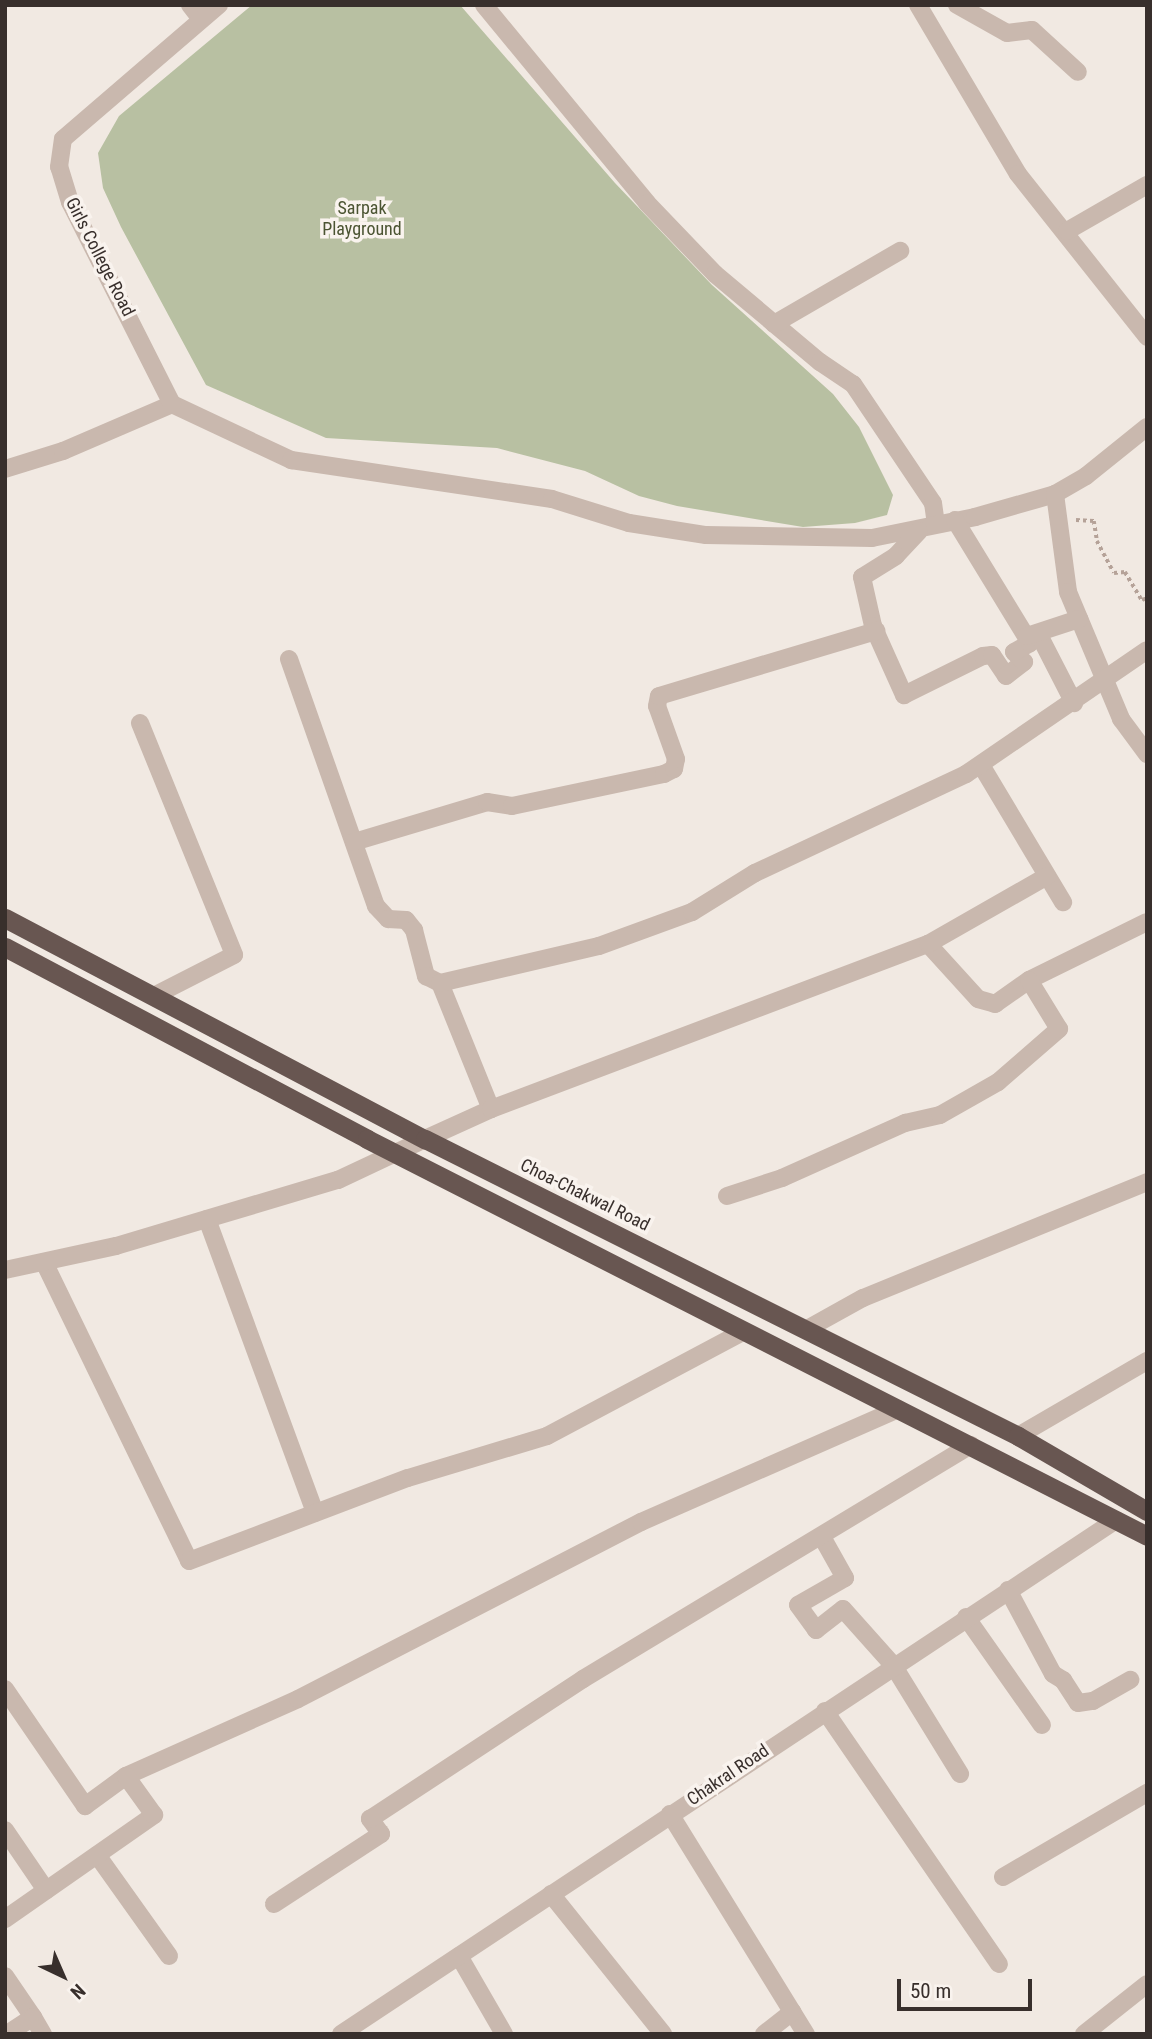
<!DOCTYPE html>
<html>
<head>
<meta charset="utf-8">
<style>
  body { margin:0 }
  #map { position:relative; width:1152px; height:2039px; overflow:hidden; background:#f1e9e2; font-family:"Roboto Condensed",sans-serif }
  div>[style] { position:absolute }
  [style*='--x'] { left:calc(var(--x)*1px); top:calc(var(--y)*1px); width:calc(var(--w)*1px); rotate:calc(var(--a)*1deg) }
  .green>* { inset:0; background:#b8c0a2 }
  .path>* { height:3.5px; margin-top:-1.75px; transform-origin:0; background:repeating-linear-gradient(90deg,#b5a298 0 3.5px,transparent 0 7px) }
  .minor>* { height:18px; margin:-9px; padding:0 9px; transform-origin:9px; border-radius:9px; background:#c9b8ae }
  .tertiary>* { height:18px; margin:-9px; padding:0 9px; transform-origin:9px; border-radius:9px; background:#c9b8ae }
  .trunk>* { height:19px; margin:-9.5px; padding:0 9.5px; transform-origin:9.5px; border-radius:9.5px; background:#685651 }
  span { translate:-50% -50%; white-space:nowrap; text-align:center; line-height:1.15; -webkit-text-stroke:7px #f9f3ee; paint-order:stroke }
  .park-label { font-size:18px; color:#4b5432 }
  .street-label { font-size:18px; color:#382f2c }
  .frame { position:absolute; inset:0; border:7px solid #382f2c; pointer-events:none }
  .north { position:absolute; left:28px; top:1941px; width:70px; height:70px; -webkit-text-stroke:5px #f9f3ee; paint-order:stroke; rotate:136deg; font-size:19px; font-weight:700; line-height:28px; text-align:center; color:#382f2c }
  .north::after { content:''; display:block; margin:auto; width:24px; height:32px; background:#382f2c; clip-path:polygon(50% 0,100% 100%,50% 72%,0 100%) }
  .scale { position:absolute; left:897px; top:1979px; width:135px; height:32px; box-sizing:border-box; border:4px solid #382f2c; border-top:0; padding-left:9px; font-size:21px; line-height:24px; white-space:nowrap; color:#382f2c; -webkit-text-stroke:5px #f9f3ee; paint-order:stroke }
</style>
</head>
<body>
<div id="map">
  <div class="green">
    <div style="clip-path:polygon(252px 5px,460px 5px,615px 183px,712px 285px,833px 394px,859px 427px,893px 495px,887px 515px,855px 523px,803px 527px,677px 506px,639px 496px,585px 471px,497px 448px,326px 438px,206px 385px,121px 227px,103px 188px,98px 153px,119px 116px)"></div>
  </div>
  <div class="path">
    <div style="--x:1076;--y:520;--w:18;--a:3"></div>
    <div style="--x:1094;--y:521;--w:20;--a:81"></div>
    <div style="--x:1097;--y:541;--w:36;--a:62"></div>
    <div style="--x:1114;--y:573;--w:11;--a:-5"></div>
    <div style="--x:1125;--y:572;--w:33;--a:59"></div>
    <div style="--x:1142;--y:600;--w:5;--a:-22"></div>
  </div>
  <div class="minor">
    <div style="--x:190;--y:5;--w:18;--a:52"></div>
    <div style="--x:484;--y:5;--w:256;--a:50.5"></div>
    <div style="--x:647;--y:203;--w:98;--a:46.2"></div>
    <div style="--x:715;--y:274;--w:137;--a:40"></div>
    <div style="--x:820;--y:362;--w:40;--a:34"></div>
    <div style="--x:853;--y:384;--w:143;--a:56.1"></div>
    <div style="--x:933;--y:503;--w:21;--a:82"></div>
    <div style="--x:918;--y:5;--w:196;--a:59.4"></div>
    <div style="--x:1018;--y:174;--w:208;--a:51.6"></div>
    <div style="--x:957;--y:5;--w:57;--a:29.2"></div>
    <div style="--x:1007;--y:33;--w:25;--a:-7"></div>
    <div style="--x:1032;--y:30;--w:62;--a:42.4"></div>
    <div style="--x:1067;--y:231;--w:92;--a:-29.9"></div>
    <div style="--x:774;--y:324;--w:146;--a:-30.1"></div>
    <div style="--x:172;--y:404;--w:132;--a:25.2"></div>
    <div style="--x:291;--y:460;--w:264;--a:8.5"></div>
    <div style="--x:552;--y:499;--w:81;--a:17.3"></div>
    <div style="--x:629;--y:523;--w:78;--a:8.9"></div>
    <div style="--x:706;--y:535;--w:166;--a:1"></div>
    <div style="--x:872;--y:538;--w:105;--a:-11.5"></div>
    <div style="--x:975;--y:517;--w:83;--a:-16"></div>
    <div style="--x:1055;--y:494;--w:36;--a:-30"></div>
    <div style="--x:1086;--y:476;--w:78;--a:-38.8"></div>
    <div style="--x:1055;--y:494;--w:99;--a:82.4"></div>
    <div style="--x:1068;--y:592;--w:138;--a:67.3"></div>
    <div style="--x:1121;--y:719;--w:44;--a:53.4"></div>
    <div style="--x:919;--y:531;--w:34;--a:133"></div>
    <div style="--x:896;--y:556;--w:40;--a:148"></div>
    <div style="--x:862;--y:577;--w:50;--a:77.3"></div>
    <div style="--x:873;--y:626;--w:76;--a:65.8"></div>
    <div style="--x:904;--y:695;--w:88;--a:-26.3"></div>
    <div style="--x:983;--y:656;--w:9;--a:-6"></div>
    <div style="--x:992;--y:655;--w:25;--a:56"></div>
    <div style="--x:1006;--y:676;--w:23;--a:-38"></div>
    <div style="--x:1024;--y:662;--w:14;--a:-135"></div>
    <div style="--x:1014;--y:652;--w:18;--a:-29"></div>
    <div style="--x:1030;--y:643;--w:144;--a:-121.4"></div>
    <div style="--x:1038;--y:633;--w:79;--a:62.8"></div>
    <div style="--x:1027;--y:636;--w:55;--a:-18.1"></div>
    <div style="--x:289;--y:659;--w:262;--a:70.6"></div>
    <div style="--x:376;--y:906;--w:18;--a:47"></div>
    <div style="--x:388;--y:919;--w:18;--a:3"></div>
    <div style="--x:406;--y:920;--w:13;--a:51"></div>
    <div style="--x:414;--y:930;--w:48;--a:75.4"></div>
    <div style="--x:426;--y:976;--w:16;--a:27"></div>
    <div style="--x:440;--y:983;--w:136;--a:68"></div>
    <div style="--x:140;--y:723;--w:250;--a:67.9"></div>
    <div style="--x:234;--y:955;--w:88;--a:152.9"></div>
    <div style="--x:981;--y:765;--w:160;--a:59.1"></div>
    <div style="--x:354;--y:842;--w:139;--a:-16.7"></div>
    <div style="--x:487;--y:802;--w:25;--a:9"></div>
    <div style="--x:512;--y:806;--w:155;--a:-11.9"></div>
    <div style="--x:664;--y:774;--w:11;--a:-27"></div>
    <div style="--x:674;--y:769;--w:10;--a:-79"></div>
    <div style="--x:676;--y:759;--w:56;--a:-109.7"></div>
    <div style="--x:657;--y:706;--w:10;--a:-79"></div>
    <div style="--x:659;--y:696;--w:227;--a:-16.7"></div>
    <div style="--x:928;--y:944;--w:74;--a:47.7"></div>
    <div style="--x:978;--y:999;--w:18;--a:16"></div>
    <div style="--x:995;--y:1004;--w:42;--a:-35.2"></div>
    <div style="--x:1029;--y:980;--w:131;--a:-26.2"></div>
    <div style="--x:440;--y:983;--w:163;--a:-13.1"></div>
    <div style="--x:599;--y:946;--w:99;--a:-20.1"></div>
    <div style="--x:692;--y:912;--w:74;--a:-31.8"></div>
    <div style="--x:755;--y:873;--w:233;--a:-25.1"></div>
    <div style="--x:966;--y:774;--w:219;--a:-34.4"></div>
    <div style="--x:425;--y:1139;--w:72;--a:-24.4"></div>
    <div style="--x:491;--y:1109;--w:467;--a:-20.7"></div>
    <div style="--x:928;--y:944;--w:137;--a:-29.7"></div>
    <div style="--x:727;--y:1196;--w:58;--a:-18.1"></div>
    <div style="--x:782;--y:1178;--w:135;--a:-24.1"></div>
    <div style="--x:905;--y:1123;--w:36;--a:-13"></div>
    <div style="--x:940;--y:1115;--w:67;--a:-29.6"></div>
    <div style="--x:998;--y:1082;--w:81;--a:-41"></div>
    <div style="--x:1059;--y:1029;--w:57;--a:-121.5"></div>
    <div style="--x:207;--y:1219;--w:313;--a:69.8"></div>
    <div style="--x:44;--y:1262;--w:332;--a:64.1"></div>
    <div style="--x:189;--y:1561;--w:234;--a:-20.8"></div>
    <div style="--x:408;--y:1478;--w:145;--a:-16.8"></div>
    <div style="--x:547;--y:1436;--w:222;--a:-28"></div>
    <div style="--x:807;--y:1329;--w:64;--a:-29"></div>
    <div style="--x:863;--y:1298;--w:307;--a:-22.2"></div>
    <div style="--x:1018;--y:1436;--w:149;--a:-30.2"></div>
    <div style="--x:822;--y:1537;--w:47;--a:60.7"></div>
    <div style="--x:845;--y:1578;--w:54;--a:150.1"></div>
    <div style="--x:798;--y:1605;--w:31;--a:54"></div>
    <div style="--x:816;--y:1630;--w:34;--a:-38"></div>
    <div style="--x:843;--y:1609;--w:75;--a:48.2"></div>
    <div style="--x:893;--y:1665;--w:128;--a:58.4"></div>
    <div style="--x:1008;--y:1590;--w:95;--a:61.8"></div>
    <div style="--x:1053;--y:1674;--w:12;--a:31"></div>
    <div style="--x:1063;--y:1680;--w:27;--a:57"></div>
    <div style="--x:1078;--y:1703;--w:15;--a:-8"></div>
    <div style="--x:1093;--y:1701;--w:43;--a:-29.6"></div>
    <div style="--x:966;--y:1617;--w:132;--a:54.9"></div>
    <div style="--x:5;--y:1689;--w:142;--a:55.6"></div>
    <div style="--x:85;--y:1806;--w:51;--a:-36.2"></div>
    <div style="--x:126;--y:1776;--w:188;--a:-24.1"></div>
    <div style="--x:298;--y:1699;--w:386;--a:-27.3"></div>
    <div style="--x:641;--y:1522;--w:281;--a:-23.7"></div>
    <div style="--x:825;--y:1711;--w:307;--a:55.5"></div>
    <div style="--x:670;--y:1814;--w:259;--a:58.3"></div>
    <div style="--x:5;--y:1830;--w:73;--a:55.7"></div>
    <div style="--x:97;--y:1855;--w:124;--a:54.5"></div>
    <div style="--x:1003;--y:1877;--w:167;--a:-30.3"></div>
    <div style="--x:551;--y:1894;--w:179;--a:51.3"></div>
    <div style="--x:274;--y:1904;--w:128;--a:-33.2"></div>
    <div style="--x:381;--y:1834;--w:19;--a:-126"></div>
    <div style="--x:370;--y:1819;--w:255;--a:-33.3"></div>
    <div style="--x:583;--y:1679;--w:453;--a:-31.1"></div>
    <div style="--x:5;--y:1919;--w:182;--a:-34.9"></div>
    <div style="--x:154;--y:1815;--w:48;--a:-125.7"></div>
    <div style="--x:459;--y:1956;--w:90;--a:60"></div>
    <div style="--x:5;--y:1976;--w:50;--a:55.7"></div>
    <div style="--x:7;--y:2034;--w:31;--a:-33"></div>
    <div style="--x:33;--y:2017;--w:20;--a:60"></div>
    <div style="--x:764;--y:2034;--w:36;--a:-38"></div>
    <div style="--x:1084;--y:2034;--w:80;--a:-38.4"></div>
  </div>
  <div class="tertiary">
    <div style="--x:5;--y:469;--w:61;--a:-17.2"></div>
    <div style="--x:63;--y:451;--w:119;--a:-23.3"></div>
    <div style="--x:172;--y:404;--w:226;--a:-116.8"></div>
    <div style="--x:70;--y:202;--w:37;--a:-107"></div>
    <div style="--x:59;--y:167;--w:28;--a:-82"></div>
    <div style="--x:63;--y:139;--w:206;--a:-40.7"></div>
    <div style="--x:5;--y:1270;--w:114;--a:-12.2"></div>
    <div style="--x:116;--y:1246;--w:232;--a:-16.6"></div>
    <div style="--x:338;--y:1180;--w:96;--a:-25.2"></div>
    <div style="--x:341;--y:2034;--w:930;--a:-33.55"></div>
  </div>
  <div class="trunk">
    <div style="--x:5;--y:918;--w:475;--a:27.8"></div>
    <div style="--x:425;--y:1139;--w:663;--a:26.6"></div>
    <div style="--x:1018;--y:1436;--w:149;--a:30.2"></div>
    <div style="--x:5;--y:947;--w:410;--a:27.9"></div>
    <div style="--x:367;--y:1139;--w:875;--a:26.97"></div>
  </div>
  <div class="park-label">
    <span style="left:362px;top:219px">Sarpak<br>Playground</span>
  </div>
  <div class="street-label">
    <span style="left:100px;top:257px;rotate:63deg">Girls College Road</span>
    <span style="left:585px;top:1195px;rotate:26deg">Choa-Chakwal Road</span>
    <span style="left:728px;top:1775px;rotate:-34deg">Chakral Road</span>
  </div>
  <div class="frame"></div>
  <div class="north">N</div>
  <div class="scale">50 m</div>
</div>
</body>
</html>
